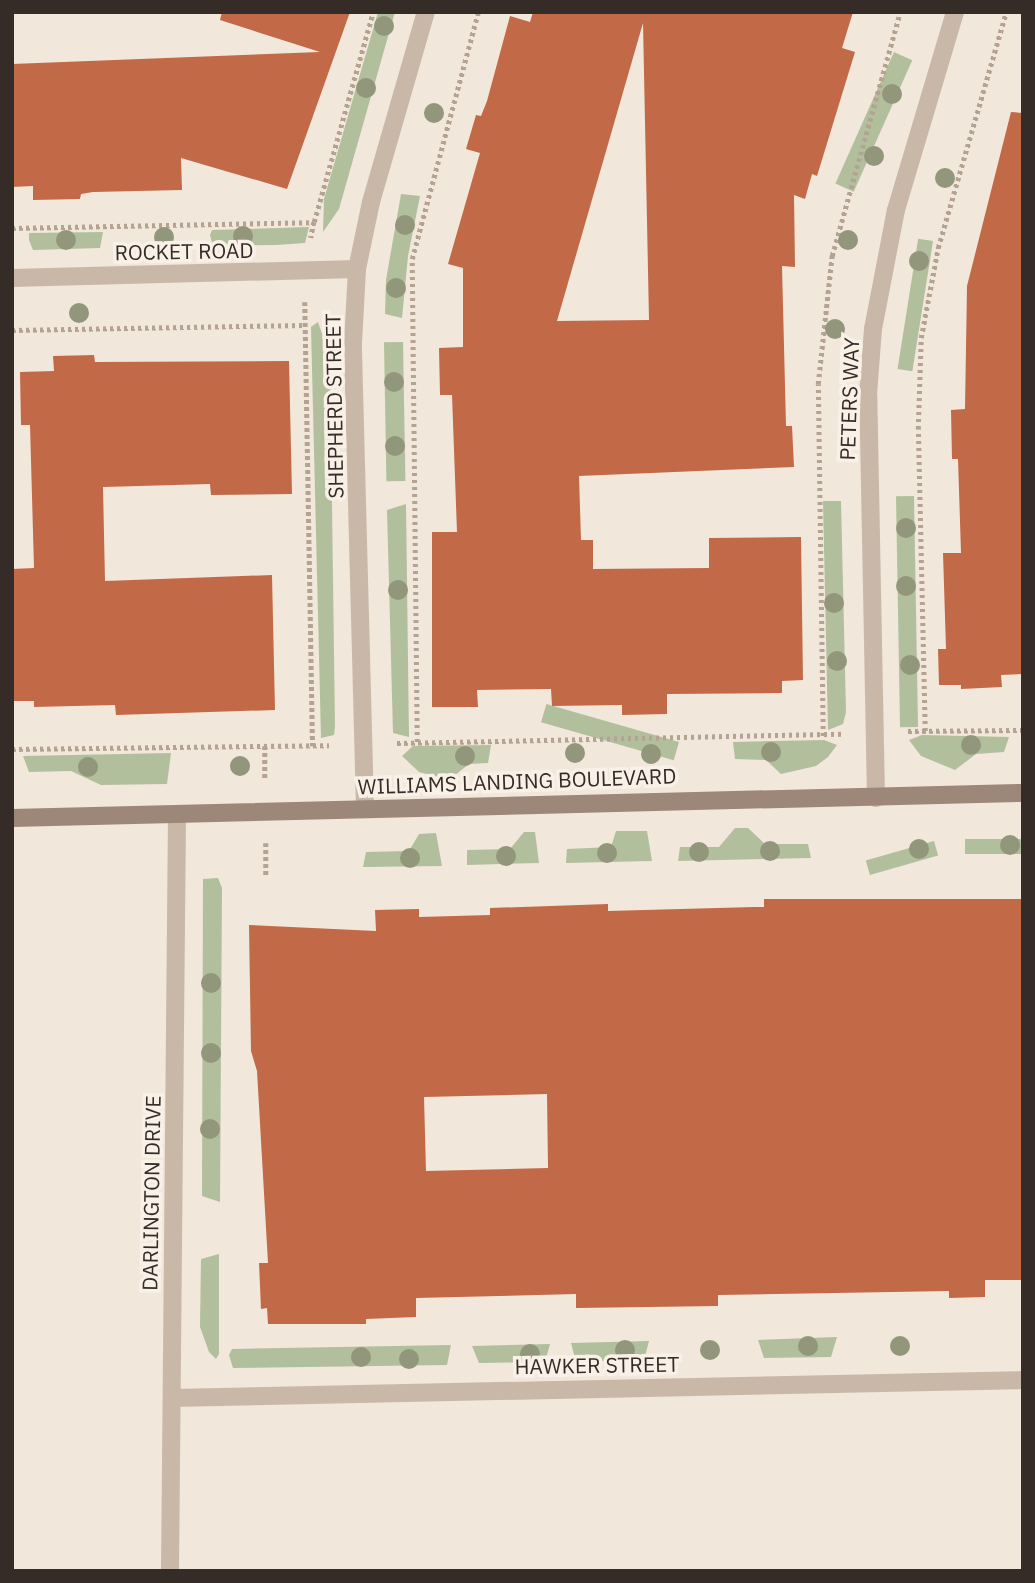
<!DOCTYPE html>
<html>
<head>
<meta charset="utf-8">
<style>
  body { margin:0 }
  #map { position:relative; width:1035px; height:1583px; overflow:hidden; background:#f1e7db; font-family:"IBM Plex Sans",sans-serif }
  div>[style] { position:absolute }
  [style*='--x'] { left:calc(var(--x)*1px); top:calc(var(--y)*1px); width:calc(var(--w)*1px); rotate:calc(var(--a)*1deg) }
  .green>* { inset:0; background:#b2bf9c; transform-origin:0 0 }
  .building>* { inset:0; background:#c26948 }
  .path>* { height:4.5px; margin-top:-2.25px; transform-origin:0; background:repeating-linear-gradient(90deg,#b4a292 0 3.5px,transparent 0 7px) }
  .street>* { height:18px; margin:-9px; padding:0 9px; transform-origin:9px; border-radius:9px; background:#c9b8a7 }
  .secondary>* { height:18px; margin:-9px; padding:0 9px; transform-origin:9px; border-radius:9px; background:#9c8779 }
  .trees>* { width:20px; height:20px; margin:-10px; border-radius:50%; background:#92967b }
  span { translate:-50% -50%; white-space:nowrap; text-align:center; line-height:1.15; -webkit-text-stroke:7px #f9f1e7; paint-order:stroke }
  .street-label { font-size:21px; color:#352c28 }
  .frame { position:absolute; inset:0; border:14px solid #352c28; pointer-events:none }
</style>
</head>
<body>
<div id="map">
  <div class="green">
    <div style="clip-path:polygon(378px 12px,395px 12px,339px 209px,323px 232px,324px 199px)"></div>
    <div style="left:894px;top:52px;width:20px;height:144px;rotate:24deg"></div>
    <div style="clip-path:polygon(401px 194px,420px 196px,408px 256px,402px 318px,385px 314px,386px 280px)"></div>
    <div style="clip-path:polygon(309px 227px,305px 243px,276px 245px,213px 246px,210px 235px,212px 230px)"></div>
    <div style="clip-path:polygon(103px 232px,100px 248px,33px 250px,29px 240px,29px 233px)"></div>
    <div style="left:933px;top:241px;width:132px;height:15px;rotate:99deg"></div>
    <div style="clip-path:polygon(318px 322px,330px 357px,335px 727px,334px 735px,321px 738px,311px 327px)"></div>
    <div style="left:403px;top:342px;width:139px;height:19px;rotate:89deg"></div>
    <div style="left:914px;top:496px;width:231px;height:18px;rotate:89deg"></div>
    <div style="clip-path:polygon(823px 501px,841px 501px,846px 712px,843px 724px,828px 730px)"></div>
    <div style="clip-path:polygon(406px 504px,409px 737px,393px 733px,387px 510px)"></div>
    <div style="clip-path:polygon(922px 735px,1009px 737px,1004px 752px,976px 754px,955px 770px,921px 756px,909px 740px)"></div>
    <div style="clip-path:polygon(824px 740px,837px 745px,828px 757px,816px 766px,781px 774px,766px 760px,735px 759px,733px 742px)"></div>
    <div style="left:679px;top:742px;width:19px;height:138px;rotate:106deg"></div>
    <div style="clip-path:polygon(491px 745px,488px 763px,469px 764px,449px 780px,419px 772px,402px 756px,413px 746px)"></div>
    <div style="clip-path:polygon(171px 753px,167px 784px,101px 785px,71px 771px,29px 772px,23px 756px)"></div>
    <div style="clip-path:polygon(735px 828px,748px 828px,765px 844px,808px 844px,811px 858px,678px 861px,680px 847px,719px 847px)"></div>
    <div style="clip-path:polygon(616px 831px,647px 831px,652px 861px,566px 863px,567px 849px,611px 847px)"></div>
    <div style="clip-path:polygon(524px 832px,535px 832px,539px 863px,467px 865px,467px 850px,510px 849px)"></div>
    <div style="clip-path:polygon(436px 833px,442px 866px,363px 867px,366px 852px,409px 851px,419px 834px)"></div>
    <div style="left:1023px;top:839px;width:15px;height:58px;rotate:90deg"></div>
    <div style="left:934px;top:841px;width:15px;height:71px;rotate:74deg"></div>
    <div style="clip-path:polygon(218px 878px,222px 888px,220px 1202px,202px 1196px,203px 879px)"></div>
    <div style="clip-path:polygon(219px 1254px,219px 1354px,216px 1359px,209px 1352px,200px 1327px,201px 1259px)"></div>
    <div style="clip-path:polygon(837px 1337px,831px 1357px,764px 1358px,758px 1340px)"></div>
    <div style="clip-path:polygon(649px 1341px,644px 1360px,576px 1362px,571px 1343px)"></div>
    <div style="clip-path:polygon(550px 1344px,545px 1362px,479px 1363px,472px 1346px)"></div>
    <div style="clip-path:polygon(451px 1345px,447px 1365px,233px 1368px,229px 1355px,232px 1349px)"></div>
  </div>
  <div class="building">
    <div style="clip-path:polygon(222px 12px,350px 12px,287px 189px,181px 158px,182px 190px,93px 192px,81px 194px,80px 199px,33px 200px,33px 186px,12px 187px,12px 64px,320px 52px,220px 20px)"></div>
    <div style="clip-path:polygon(evenodd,533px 12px,853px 12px,842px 48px,855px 52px,817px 176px,812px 174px,805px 199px,794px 195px,795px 267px,782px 266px,786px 426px,792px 426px,794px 467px,579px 476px,581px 540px,593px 540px,593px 569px,709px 568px,709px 538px,801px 537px,803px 680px,782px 681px,782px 693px,667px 694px,667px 714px,622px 715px,622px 705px,552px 706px,551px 689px,477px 690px,478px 707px,432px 707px,432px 532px,457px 532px,452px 395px,440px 395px,439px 348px,463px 347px,463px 268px,448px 264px,480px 153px,466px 149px,476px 115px,481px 116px,487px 101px,510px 16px,530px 22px,533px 12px,643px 23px,649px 320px,557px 321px,643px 23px)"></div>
    <div style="clip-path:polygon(1011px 112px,1023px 113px,1023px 674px,1001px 675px,1002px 687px,961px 689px,961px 685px,939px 685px,938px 649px,946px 649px,943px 553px,961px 553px,958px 459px,952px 459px,951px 410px,965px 409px,967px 286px)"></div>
    <div style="clip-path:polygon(94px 355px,95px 362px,289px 361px,292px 494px,211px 495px,210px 484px,103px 487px,105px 581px,272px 575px,275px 710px,116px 715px,115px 705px,34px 707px,34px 701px,12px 701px,12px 569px,34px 568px,30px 425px,21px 425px,20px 372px,54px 371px,53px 356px)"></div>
    <div style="clip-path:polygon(evenodd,764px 899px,1023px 899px,1023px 1280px,985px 1280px,985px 1297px,949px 1298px,949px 1291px,718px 1295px,718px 1306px,576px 1308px,576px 1294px,416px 1298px,416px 1317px,366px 1319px,366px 1324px,268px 1324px,267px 1308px,261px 1309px,259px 1263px,268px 1263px,257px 1071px,251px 1051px,249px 925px,376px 931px,375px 910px,419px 909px,419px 917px,490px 915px,490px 908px,608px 904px,608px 911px,754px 907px,764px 907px,764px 899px,547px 1094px,548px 1168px,426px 1171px,424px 1097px,547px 1094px)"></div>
  </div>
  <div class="path">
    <div style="--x:314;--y:222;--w:218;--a:-74.3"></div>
    <div style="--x:12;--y:228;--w:302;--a:-1.1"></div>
    <div style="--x:314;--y:222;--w:16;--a:101"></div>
    <div style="--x:305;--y:302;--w:444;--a:89"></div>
    <div style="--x:12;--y:330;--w:293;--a:-1"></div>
    <div style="--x:908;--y:731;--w:115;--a:-0.5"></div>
    <div style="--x:925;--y:731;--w:302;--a:-91.3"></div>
    <div style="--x:918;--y:429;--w:91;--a:-88.1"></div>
    <div style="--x:921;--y:338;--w:92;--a:-79.3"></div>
    <div style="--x:938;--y:248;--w:246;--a:-73.9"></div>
    <div style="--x:823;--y:736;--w:352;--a:-90.8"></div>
    <div style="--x:818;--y:384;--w:129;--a:-83.8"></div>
    <div style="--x:832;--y:256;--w:253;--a:-74.4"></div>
    <div style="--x:417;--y:742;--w:483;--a:-90.6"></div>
    <div style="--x:412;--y:259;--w:256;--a:-75"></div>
    <div style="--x:397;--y:743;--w:446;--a:-1.2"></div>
    <div style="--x:265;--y:746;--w:32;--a:90"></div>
    <div style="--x:12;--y:749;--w:317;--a:-0.7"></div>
    <div style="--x:266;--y:843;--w:34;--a:90"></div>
  </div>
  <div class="street">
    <div style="--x:12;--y:278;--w:345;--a:-1.5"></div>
    <div style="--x:876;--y:798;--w:403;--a:-91.1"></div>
    <div style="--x:868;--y:395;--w:66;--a:-85.7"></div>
    <div style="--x:873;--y:329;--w:121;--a:-79.1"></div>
    <div style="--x:896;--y:210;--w:207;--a:-73.4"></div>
    <div style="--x:365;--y:808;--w:465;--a:-91.5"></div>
    <div style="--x:353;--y:343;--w:74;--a:-86.9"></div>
    <div style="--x:357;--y:269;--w:68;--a:-78.2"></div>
    <div style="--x:371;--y:202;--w:198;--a:-73.9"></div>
    <div style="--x:172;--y:1398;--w:851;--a:-1.21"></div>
    <div style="--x:170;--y:1571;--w:755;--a:-89.47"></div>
  </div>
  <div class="secondary">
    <div style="--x:12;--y:818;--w:1011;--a:-1.42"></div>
  </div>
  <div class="trees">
    <div style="left:384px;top:26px"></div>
    <div style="left:366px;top:88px"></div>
    <div style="left:892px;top:94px"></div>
    <div style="left:434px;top:113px"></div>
    <div style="left:874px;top:156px"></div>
    <div style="left:945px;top:178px"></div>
    <div style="left:405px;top:225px"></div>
    <div style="left:243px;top:236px"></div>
    <div style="left:164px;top:237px"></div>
    <div style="left:66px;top:240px"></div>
    <div style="left:848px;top:240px"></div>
    <div style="left:919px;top:261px"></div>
    <div style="left:396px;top:288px"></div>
    <div style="left:79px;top:313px"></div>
    <div style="left:835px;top:329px"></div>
    <div style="left:394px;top:382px"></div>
    <div style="left:395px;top:446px"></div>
    <div style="left:906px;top:528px"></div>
    <div style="left:906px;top:586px"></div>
    <div style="left:398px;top:590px"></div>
    <div style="left:834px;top:603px"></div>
    <div style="left:837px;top:661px"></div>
    <div style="left:910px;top:665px"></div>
    <div style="left:971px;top:745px"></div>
    <div style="left:771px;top:752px"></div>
    <div style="left:575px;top:753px"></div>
    <div style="left:651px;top:754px"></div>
    <div style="left:465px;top:756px"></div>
    <div style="left:240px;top:766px"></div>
    <div style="left:88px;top:767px"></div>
    <div style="left:1010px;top:845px"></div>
    <div style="left:919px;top:849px"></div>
    <div style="left:770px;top:851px"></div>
    <div style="left:699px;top:852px"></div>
    <div style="left:607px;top:853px"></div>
    <div style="left:506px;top:856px"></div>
    <div style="left:410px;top:858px"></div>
    <div style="left:211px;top:983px"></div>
    <div style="left:211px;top:1053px"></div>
    <div style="left:210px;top:1129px"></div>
    <div style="left:808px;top:1346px"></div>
    <div style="left:900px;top:1346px"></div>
    <div style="left:625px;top:1350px"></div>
    <div style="left:710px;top:1350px"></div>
    <div style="left:530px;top:1354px"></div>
    <div style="left:361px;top:1357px"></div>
    <div style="left:409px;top:1359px"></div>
  </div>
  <div class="street-label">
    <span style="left:184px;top:251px;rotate:-1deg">ROCKET ROAD</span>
    <span style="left:849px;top:399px;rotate:-88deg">PETERS WAY</span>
    <span style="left:334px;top:406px;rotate:-91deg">SHEPHERD STREET</span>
    <span style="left:517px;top:781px;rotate:-2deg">WILLIAMS LANDING BOULEVARD</span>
    <span style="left:151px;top:1193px;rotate:-89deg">DARLINGTON DRIVE</span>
    <span style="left:597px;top:1365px;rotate:-1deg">HAWKER STREET</span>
  </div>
  <div class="frame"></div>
</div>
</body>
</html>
